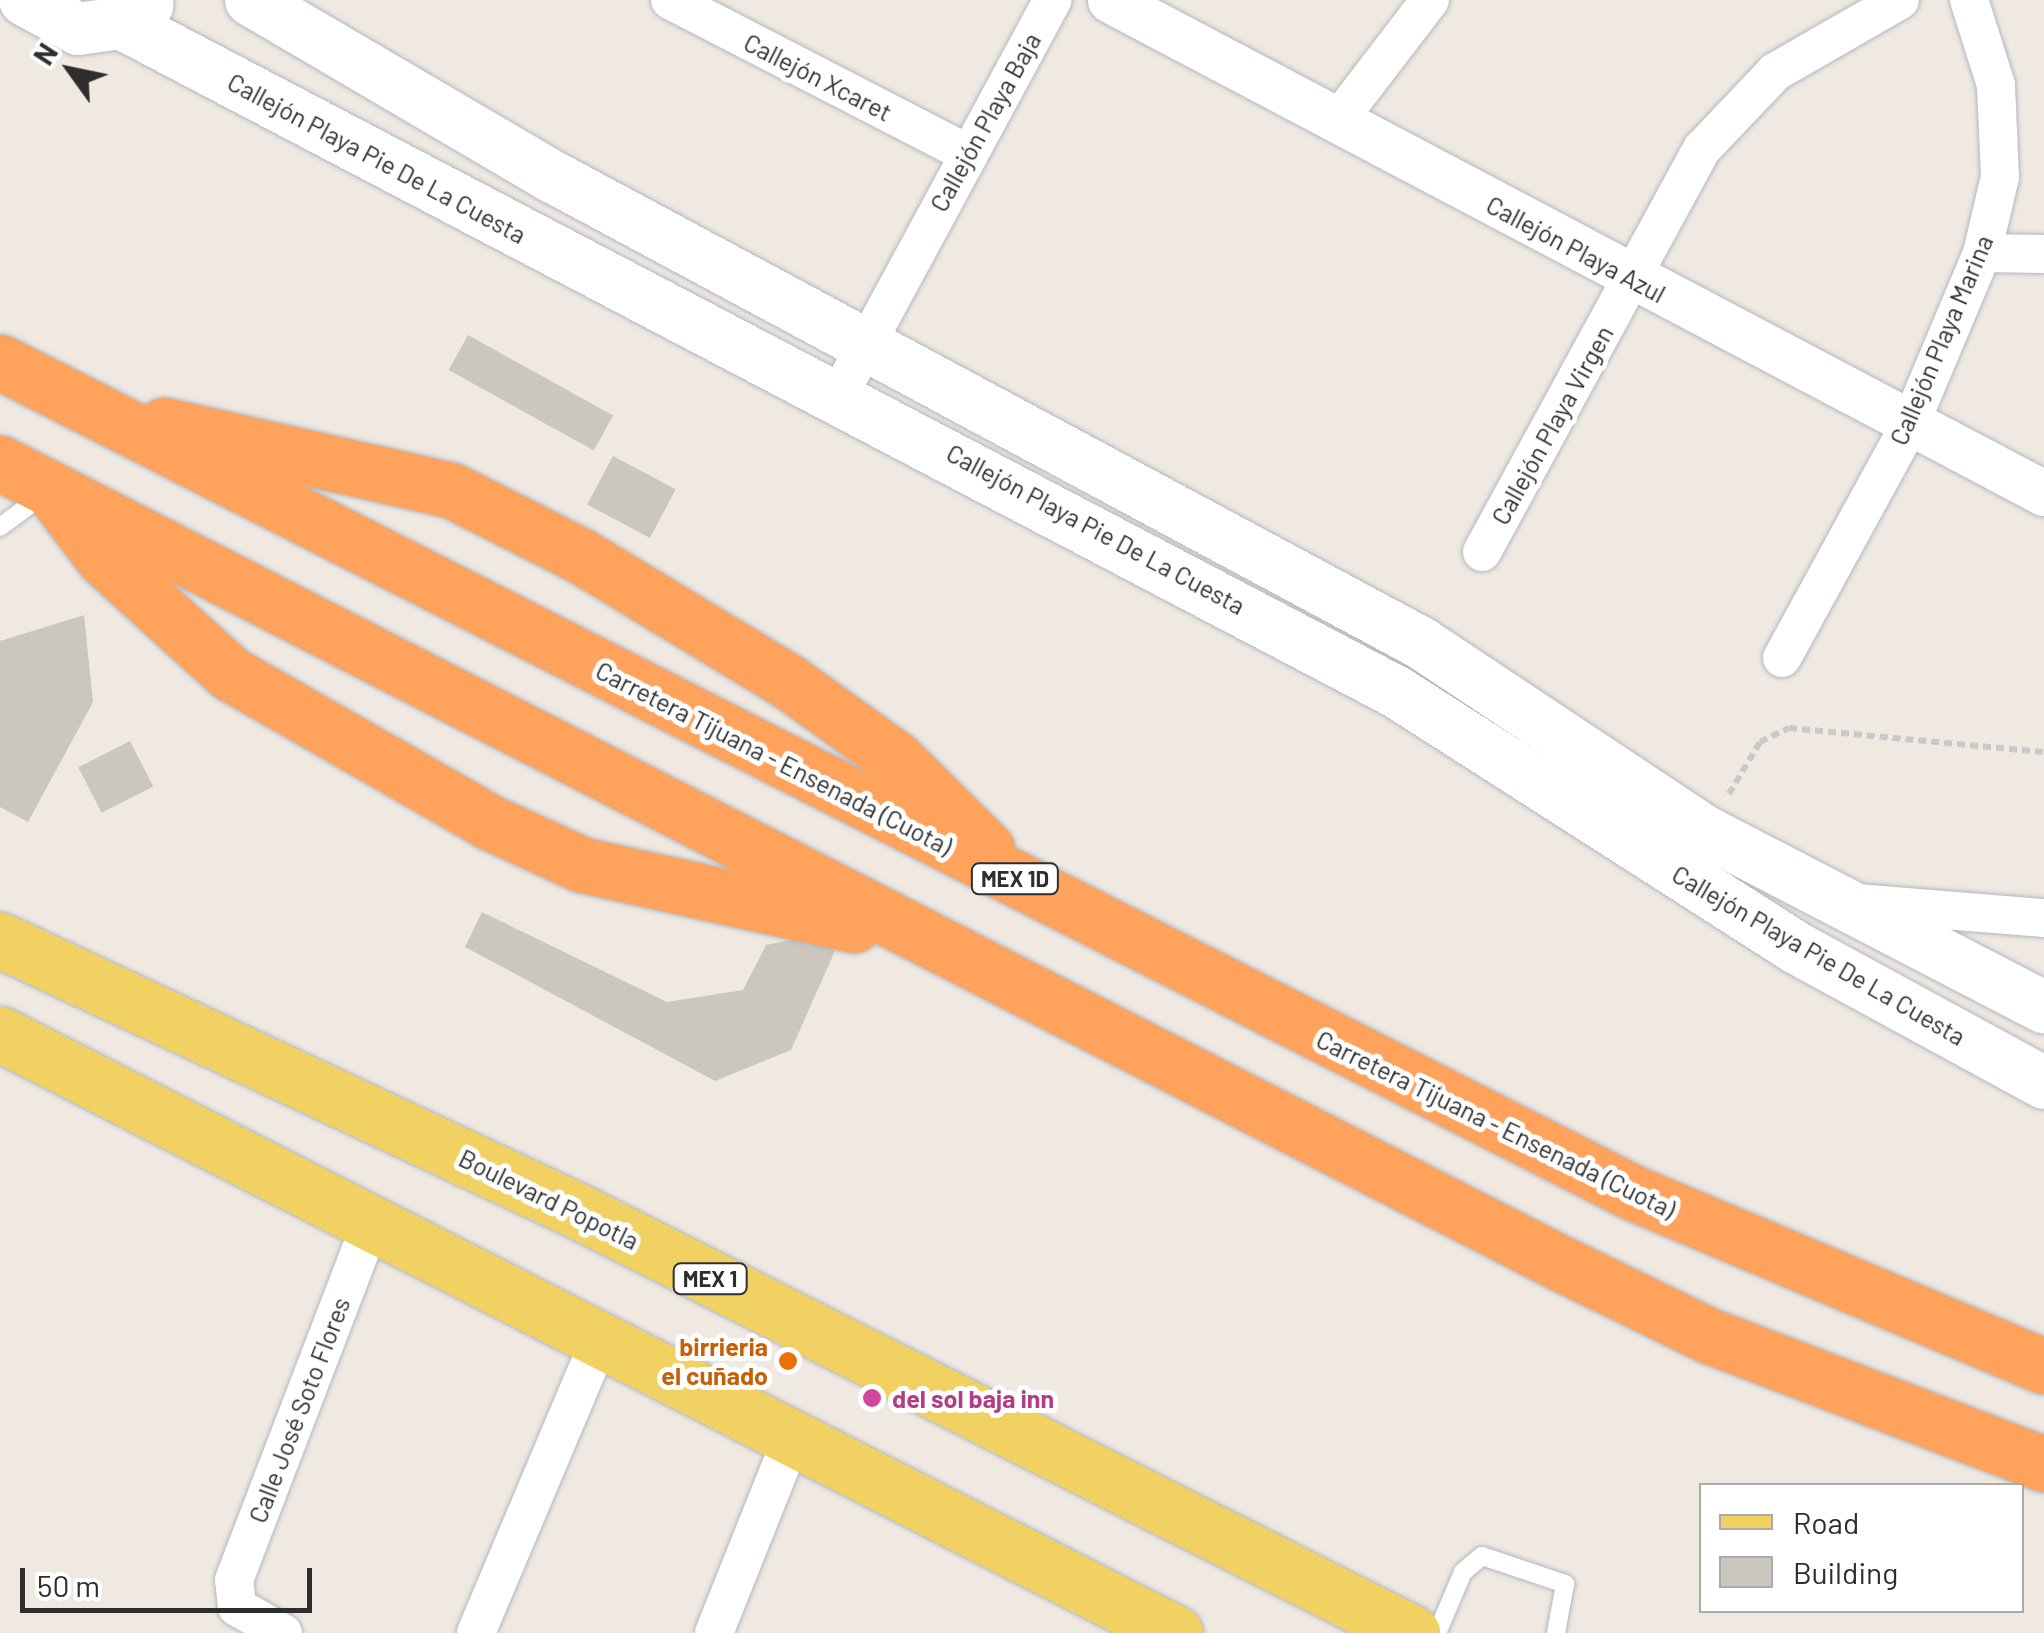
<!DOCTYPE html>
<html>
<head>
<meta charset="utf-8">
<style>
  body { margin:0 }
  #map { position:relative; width:2044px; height:1633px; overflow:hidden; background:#efe9e1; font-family:Barlow,sans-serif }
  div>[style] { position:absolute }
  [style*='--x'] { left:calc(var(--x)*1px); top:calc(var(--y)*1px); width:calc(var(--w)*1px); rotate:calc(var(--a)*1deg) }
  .building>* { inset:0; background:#cbc7bf; transform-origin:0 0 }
  .path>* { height:6px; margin-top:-3px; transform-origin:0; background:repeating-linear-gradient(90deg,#c9c9c9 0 8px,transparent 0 13px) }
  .roads { filter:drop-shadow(0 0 2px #b4b7c1) drop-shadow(0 0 2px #b4b7c1) }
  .service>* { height:18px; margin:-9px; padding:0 9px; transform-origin:9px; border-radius:9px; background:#fff }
  .minor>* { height:38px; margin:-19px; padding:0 19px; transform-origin:19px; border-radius:19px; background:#fff }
  .tertiary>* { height:45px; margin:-22.5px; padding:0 22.5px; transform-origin:22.5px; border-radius:22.5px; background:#fff }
  .secondary>* { height:52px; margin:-26px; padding:0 26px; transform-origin:26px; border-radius:26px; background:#fff }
  .primary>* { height:55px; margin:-27.5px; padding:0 27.5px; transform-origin:27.5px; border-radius:27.5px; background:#f2d163 }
  .motorway>* { height:55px; margin:-27.5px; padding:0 27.5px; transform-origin:27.5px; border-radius:27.5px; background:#ffa35c }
  .dots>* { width:28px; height:28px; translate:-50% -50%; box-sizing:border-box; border:5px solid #fff; border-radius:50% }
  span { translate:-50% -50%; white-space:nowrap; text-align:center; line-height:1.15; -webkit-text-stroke:10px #fff; paint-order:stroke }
  .shield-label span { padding:2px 8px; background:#fff; border:2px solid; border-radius:8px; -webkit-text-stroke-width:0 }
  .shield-label { font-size:22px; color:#2e2e2e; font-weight:700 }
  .street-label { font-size:25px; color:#2e2e2e }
  .food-label { font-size:25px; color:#c56008; font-weight:700 }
  .right { translate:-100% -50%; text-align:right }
  .hotel-label { font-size:25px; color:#b23c85; font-weight:700 }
  .left { translate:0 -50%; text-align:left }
  .legend { position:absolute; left:1699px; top:1483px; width:325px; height:130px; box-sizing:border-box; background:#fff; border:2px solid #ababab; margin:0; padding:12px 18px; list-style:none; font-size:30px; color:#2e2e2e }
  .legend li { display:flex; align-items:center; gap:20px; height:50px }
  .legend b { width:50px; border:2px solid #ababab }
  .north { position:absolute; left:20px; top:20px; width:100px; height:100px; -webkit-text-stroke:8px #fff; paint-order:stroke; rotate:303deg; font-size:28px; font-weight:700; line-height:40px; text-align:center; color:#2e2e2e }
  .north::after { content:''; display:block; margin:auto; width:35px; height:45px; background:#2e2e2e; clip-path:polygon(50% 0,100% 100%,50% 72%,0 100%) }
  .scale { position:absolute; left:20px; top:1568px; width:292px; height:45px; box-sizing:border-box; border:5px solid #2e2e2e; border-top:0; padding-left:12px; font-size:30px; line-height:35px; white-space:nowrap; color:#2e2e2e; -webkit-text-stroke:8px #fff; paint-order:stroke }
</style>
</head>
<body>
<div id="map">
  <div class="building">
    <div style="left:468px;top:335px;width:166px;height:40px;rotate:29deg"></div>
    <div style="left:613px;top:456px;width:71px;height:55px;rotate:28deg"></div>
    <div style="clip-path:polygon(84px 615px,93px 702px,28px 822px,0 807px,0 641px)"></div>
    <div style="left:130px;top:741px;width:51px;height:58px;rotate:63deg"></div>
    <div style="clip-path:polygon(482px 912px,667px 1002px,743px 990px,766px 945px,815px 935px,835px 951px,791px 1050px,715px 1081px,465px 947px)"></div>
  </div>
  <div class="path">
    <div style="--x:1729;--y:794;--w:61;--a:-59.2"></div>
    <div style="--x:1760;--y:742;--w:32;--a:-26"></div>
    <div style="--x:1789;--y:728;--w:256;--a:5.4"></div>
  </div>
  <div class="roads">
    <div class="service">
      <div style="--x:0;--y:527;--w:54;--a:-36.7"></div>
      <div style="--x:1437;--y:1633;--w:66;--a:-66.9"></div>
      <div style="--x:1463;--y:1572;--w:25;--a:-40"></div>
      <div style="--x:1482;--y:1556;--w:88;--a:18.6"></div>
      <div style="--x:1565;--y:1584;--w:50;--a:100.4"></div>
    </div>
    <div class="minor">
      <div style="--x:670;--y:0;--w:333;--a:27.3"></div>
      <div style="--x:1338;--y:120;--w:151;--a:-52.5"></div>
      <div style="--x:1982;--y:253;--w:62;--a:0.9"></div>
      <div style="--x:839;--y:395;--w:449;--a:-61.6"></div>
      <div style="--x:1482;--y:552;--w:459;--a:-61.4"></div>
      <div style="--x:1702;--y:149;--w:106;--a:-46.5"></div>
      <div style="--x:1775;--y:72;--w:144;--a:-29.9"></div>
      <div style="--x:1782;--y:658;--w:269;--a:-61.3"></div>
      <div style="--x:1911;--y:422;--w:183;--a:-67.2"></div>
      <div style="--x:1982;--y:253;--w:78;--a:-76.7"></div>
      <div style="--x:2000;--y:177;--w:92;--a:-92.5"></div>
      <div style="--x:1996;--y:85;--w:89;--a:-107.6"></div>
      <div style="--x:1857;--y:903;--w:188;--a:4.6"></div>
      <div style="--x:283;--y:1633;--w:53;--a:-150.5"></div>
      <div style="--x:237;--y:1607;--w:27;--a:-96"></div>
      <div style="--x:234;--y:1580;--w:386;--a:-69"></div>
      <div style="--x:476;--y:1633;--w:319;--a:-67.1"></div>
      <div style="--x:714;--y:1633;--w:208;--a:-68.2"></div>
    </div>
    <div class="tertiary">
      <div style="--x:1110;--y:0;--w:1056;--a:27.83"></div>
    </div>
    <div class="secondary">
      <div style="--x:25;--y:0;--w:60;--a:28.7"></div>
      <div style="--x:78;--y:29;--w:43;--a:-7.9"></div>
      <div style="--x:121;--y:23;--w:32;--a:-34"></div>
      <div style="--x:251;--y:0;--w:352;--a:30.4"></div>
      <div style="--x:555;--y:178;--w:983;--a:28.23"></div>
      <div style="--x:1421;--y:643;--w:342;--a:33.6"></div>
      <div style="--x:1706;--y:832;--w:381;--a:27.4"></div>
      <div style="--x:121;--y:23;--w:1442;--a:27.68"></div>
      <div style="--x:1398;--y:693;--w:471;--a:32.6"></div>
      <div style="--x:1795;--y:947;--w:284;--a:28.6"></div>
    </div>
    <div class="primary">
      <div style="--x:0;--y:940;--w:638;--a:25.12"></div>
      <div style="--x:578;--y:1211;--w:935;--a:26.84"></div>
      <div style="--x:0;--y:1034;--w:1319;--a:27.01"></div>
    </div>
    <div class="motorway">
      <div style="--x:0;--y:362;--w:1835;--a:26.96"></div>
      <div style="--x:1636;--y:1194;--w:443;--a:22.9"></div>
      <div style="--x:164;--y:425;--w:294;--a:12.8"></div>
      <div style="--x:451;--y:490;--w:146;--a:26.9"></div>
      <div style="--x:581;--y:556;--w:243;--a:31.2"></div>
      <div style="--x:789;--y:682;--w:132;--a:35.7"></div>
      <div style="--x:896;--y:759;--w:128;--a:44.7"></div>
      <div style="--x:0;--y:463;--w:1753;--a:27.15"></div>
      <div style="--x:1560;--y:1263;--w:167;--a:26"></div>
      <div style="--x:1710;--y:1336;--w:358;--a:21"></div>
      <div style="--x:56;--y:496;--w:79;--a:52.7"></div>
      <div style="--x:104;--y:559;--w:171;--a:42.2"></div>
      <div style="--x:231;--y:674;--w:297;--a:29.8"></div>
      <div style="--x:489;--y:822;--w:103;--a:24.6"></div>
      <div style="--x:583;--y:865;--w:277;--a:12.5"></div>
    </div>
  </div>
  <div class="dots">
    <div style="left:788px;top:1361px;background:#e8710a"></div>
    <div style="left:872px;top:1398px;background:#d1479c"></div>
  </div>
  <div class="shield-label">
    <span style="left:1015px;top:879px">MEX 1D</span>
    <span style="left:710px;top:1279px">MEX 1</span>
  </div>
  <div class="street-label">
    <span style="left:818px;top:77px;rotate:27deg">Callejón Xcaret</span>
    <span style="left:985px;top:122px;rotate:-61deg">Callejón Playa Baja</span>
    <span style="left:377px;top:158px;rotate:28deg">Callejón Playa Pie De La Cuesta</span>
    <span style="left:1576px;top:249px;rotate:28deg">Callejón Playa Azul</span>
    <span style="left:1941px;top:340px;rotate:-67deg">Callejón Playa Marina</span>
    <span style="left:1552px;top:425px;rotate:-61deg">Callejón Playa Virgen</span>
    <span style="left:1096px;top:529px;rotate:28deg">Callejón Playa Pie De La Cuesta</span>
    <span style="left:774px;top:758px;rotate:27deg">Carretera Tijuana - Ensenada (Cuota)</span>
    <span style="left:1819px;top:955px;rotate:30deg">Callejón Playa Pie De La Cuesta</span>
    <span style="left:1496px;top:1124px;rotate:26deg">Carretera Tijuana - Ensenada (Cuota)</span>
    <span style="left:549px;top:1199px;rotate:26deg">Boulevard Popotla</span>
    <span style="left:299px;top:1410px;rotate:-69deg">Calle José Soto Flores</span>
  </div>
  <div class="food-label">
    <span class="right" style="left:768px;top:1361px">birrieria<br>el cuñado</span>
  </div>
  <div class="hotel-label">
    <span class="left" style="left:892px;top:1398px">del sol baja inn</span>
  </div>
  <ul class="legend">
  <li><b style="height:12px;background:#f2d163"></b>Road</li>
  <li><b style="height:28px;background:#cbc7bf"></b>Building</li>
  </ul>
  <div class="north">N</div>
  <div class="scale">50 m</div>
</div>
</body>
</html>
